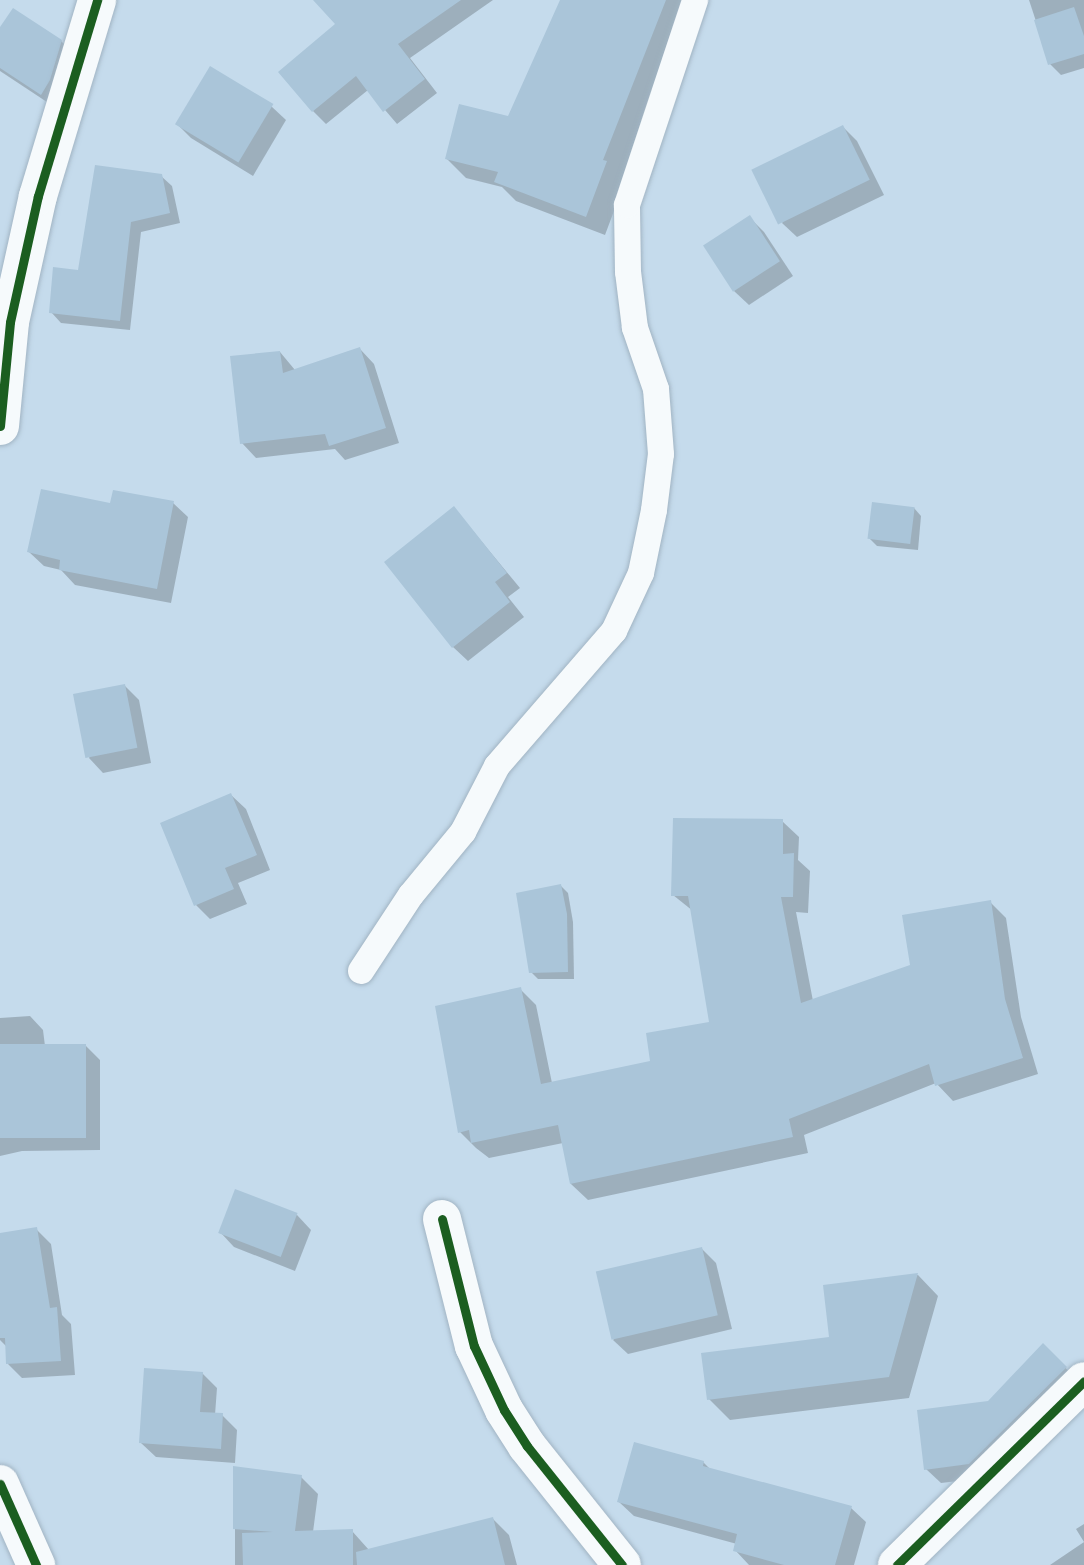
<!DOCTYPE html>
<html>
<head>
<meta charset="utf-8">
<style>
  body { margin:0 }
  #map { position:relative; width:1084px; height:1565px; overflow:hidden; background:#c5dbec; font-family:"Alegreya Sans",sans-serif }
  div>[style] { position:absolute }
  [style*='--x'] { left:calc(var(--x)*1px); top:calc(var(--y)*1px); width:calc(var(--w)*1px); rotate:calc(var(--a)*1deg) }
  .shadow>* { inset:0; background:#0003 }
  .building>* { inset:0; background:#aac5d9; transform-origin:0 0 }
  .roads { filter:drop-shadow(0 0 2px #a1b4c3) drop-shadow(0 0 2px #a1b4c3) }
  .service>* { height:26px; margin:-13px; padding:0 13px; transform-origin:13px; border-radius:13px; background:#f6fafc }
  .minor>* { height:38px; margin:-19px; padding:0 19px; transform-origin:19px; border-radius:19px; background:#f6fafc }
  .cycleway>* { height:9px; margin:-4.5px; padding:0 4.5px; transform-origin:4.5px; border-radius:4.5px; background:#1b5e20 }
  span { translate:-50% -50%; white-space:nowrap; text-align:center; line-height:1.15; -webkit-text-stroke:5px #f5fafd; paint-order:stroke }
</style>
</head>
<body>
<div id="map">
  <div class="shadow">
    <div style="clip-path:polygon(316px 0,493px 0,410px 58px,437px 93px,397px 124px,368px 90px,326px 124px,313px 111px,337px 24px)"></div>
    <div style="clip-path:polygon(562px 0,693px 0,605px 235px,516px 201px,502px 187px,466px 178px,447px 159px,509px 118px)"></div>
    <div style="clip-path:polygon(1029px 0,1084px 0,1084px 68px,1061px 75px,1050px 64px)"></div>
    <div style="clip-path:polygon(0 31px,61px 41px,76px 56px,56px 108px,0 71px)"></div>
    <div style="clip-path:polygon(271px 106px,286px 120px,253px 176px,191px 138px,177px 124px)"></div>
    <div style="clip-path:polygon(843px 127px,857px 141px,884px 195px,797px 237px,782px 223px)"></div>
    <div style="clip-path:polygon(161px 176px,172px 186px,180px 223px,141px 232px,130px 330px,61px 323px,51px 312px)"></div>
    <div style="clip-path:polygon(749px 217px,764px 232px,793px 276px,749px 305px,734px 291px)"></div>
    <div style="clip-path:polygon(360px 349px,374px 364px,399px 443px,345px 460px,335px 449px,256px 458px,242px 443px,280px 352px,295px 370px)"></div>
    <div style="clip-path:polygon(173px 503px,188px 517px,171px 603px,75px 585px,61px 570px,44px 566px,29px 552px,112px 506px)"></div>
    <div style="clip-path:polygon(454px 508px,520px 588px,508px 597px,524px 617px,468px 661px,453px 647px)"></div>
    <div style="clip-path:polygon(914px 508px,921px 516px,918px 550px,877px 546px,870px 539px)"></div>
    <div style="clip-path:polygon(125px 686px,139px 700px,151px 763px,103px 773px,89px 758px)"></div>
    <div style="clip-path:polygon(231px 795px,246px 809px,270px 870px,238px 883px,247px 904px,210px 919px,196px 905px)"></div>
    <div style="clip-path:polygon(782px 821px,799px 837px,798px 860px,810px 871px,808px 913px,796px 912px,813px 1001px,912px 966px,990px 902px,1006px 918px,1021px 1017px,1038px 1074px,953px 1101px,936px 1083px,804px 1135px,808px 1153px,588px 1200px,571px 1184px,563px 1143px,489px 1158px,476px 1148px,460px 1132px,520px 989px,536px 1005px,552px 1083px,652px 1063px,711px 1024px,693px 911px,673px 895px)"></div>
    <div style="clip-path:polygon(561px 886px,568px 893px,573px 922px,574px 979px,538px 979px,531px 972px)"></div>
    <div style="clip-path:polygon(30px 1016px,43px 1030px,45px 1046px,86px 1046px,100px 1060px,100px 1150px,22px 1151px,0 1156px,0 1018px)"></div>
    <div style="clip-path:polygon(297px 1215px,311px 1230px,295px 1271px,234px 1247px,220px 1232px)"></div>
    <div style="clip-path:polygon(36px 1229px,51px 1244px,62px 1315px,71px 1324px,75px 1375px,22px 1378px,8px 1364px,7px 1347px,0 1340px,0 1235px)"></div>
    <div style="clip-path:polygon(702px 1249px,716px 1263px,732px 1329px,628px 1354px,613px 1340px)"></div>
    <div style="clip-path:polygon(918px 1275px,938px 1296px,909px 1398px,730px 1420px,709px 1399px,831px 1338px,825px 1286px)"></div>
    <div style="clip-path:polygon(1043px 1346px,1080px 1382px,984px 1478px,941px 1483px,926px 1469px)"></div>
    <div style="clip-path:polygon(202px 1373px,217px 1388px,215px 1415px,222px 1415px,237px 1430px,235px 1463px,156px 1457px,141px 1443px)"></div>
    <div style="clip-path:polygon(703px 1462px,711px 1470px,851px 1508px,866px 1522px,854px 1565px,749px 1565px,735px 1550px,737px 1544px,634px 1516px,619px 1502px)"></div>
    <div style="clip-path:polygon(235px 1468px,301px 1477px,318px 1494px,313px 1532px,352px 1531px,369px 1550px,493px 1519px,509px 1535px,517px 1565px,235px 1565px)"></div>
    <div style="clip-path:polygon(1084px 1524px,1084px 1565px,1050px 1565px,1084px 1542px,1076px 1529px)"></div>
  </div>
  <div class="building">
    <div style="clip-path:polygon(313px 0,461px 0,398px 44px,425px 79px,383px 112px,356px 76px,312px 112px,278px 72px,335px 24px)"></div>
    <div style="clip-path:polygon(560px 0,666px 0,603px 160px,607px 161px,586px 217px,494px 182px,498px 172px,445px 159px,459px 104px,508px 116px)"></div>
    <div style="clip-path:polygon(1074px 7px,1084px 36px,1084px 54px,1048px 65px,1034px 20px)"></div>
    <div style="clip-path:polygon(13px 8px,62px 40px,50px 80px,41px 95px,0 68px,0 27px)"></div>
    <div style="left:210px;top:66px;width:74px;height:68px;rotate:31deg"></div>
    <div style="left:843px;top:125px;width:61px;height:102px;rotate:64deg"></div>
    <div style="clip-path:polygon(95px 165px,162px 174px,170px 213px,131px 222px,120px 321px,49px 313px,53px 267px,78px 270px)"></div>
    <div style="left:750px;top:215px;width:55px;height:56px;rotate:57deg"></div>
    <div style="clip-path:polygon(360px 347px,386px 428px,329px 446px,325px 434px,240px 444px,230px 356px,280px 351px,283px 373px)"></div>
    <div style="clip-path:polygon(41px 489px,110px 503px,113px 490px,174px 501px,157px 589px,59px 570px,60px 560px,27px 552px)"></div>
    <div style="left:872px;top:502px;width:43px;height:37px;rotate:7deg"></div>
    <div style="clip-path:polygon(454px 506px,507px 573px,495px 582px,510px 602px,452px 648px,384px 562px)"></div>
    <div style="left:125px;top:684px;width:65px;height:53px;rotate:79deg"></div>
    <div style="clip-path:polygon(231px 793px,257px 855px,225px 868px,234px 889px,194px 906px,160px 823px)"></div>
    <div style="clip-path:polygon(673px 818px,783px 819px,783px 854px,794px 853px,793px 897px,781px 897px,801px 1003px,910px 965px,902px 915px,991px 900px,1005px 999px,1023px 1058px,935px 1086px,929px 1064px,789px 1119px,793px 1137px,570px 1184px,558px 1125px,471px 1143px,469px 1130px,458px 1133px,435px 1006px,521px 987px,541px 1084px,650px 1061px,646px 1033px,709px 1022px,688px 896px,671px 896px)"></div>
    <div style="clip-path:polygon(561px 884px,567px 914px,568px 972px,529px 973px,516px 893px)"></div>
    <div style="left:0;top:1044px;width:86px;height:94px"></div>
    <div style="left:235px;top:1189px;width:67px;height:47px;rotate:21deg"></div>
    <div style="clip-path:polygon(37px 1227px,50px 1308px,57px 1307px,61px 1361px,6px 1364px,5px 1338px,0 1338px,0 1233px)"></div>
    <div style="left:702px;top:1247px;width:70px;height:109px;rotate:77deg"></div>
    <div style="clip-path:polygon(918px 1273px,889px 1377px,707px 1400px,701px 1353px,829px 1337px,823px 1285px)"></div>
    <div style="clip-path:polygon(1043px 1343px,1067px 1367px,969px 1464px,924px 1470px,917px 1410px,988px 1401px)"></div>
    <div style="clip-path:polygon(144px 1368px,203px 1372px,200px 1412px,223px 1413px,221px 1449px,139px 1443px)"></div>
    <div style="clip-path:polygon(634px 1442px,704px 1461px,703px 1466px,852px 1506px,835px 1565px,784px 1565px,733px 1551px,737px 1534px,617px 1502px)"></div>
    <div style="clip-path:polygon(233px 1466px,302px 1475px,295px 1531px,353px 1529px,353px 1565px,243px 1565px,242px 1533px,273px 1532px,233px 1529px)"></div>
    <div style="clip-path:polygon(493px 1517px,505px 1565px,357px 1565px,356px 1552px)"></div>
  </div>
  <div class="roads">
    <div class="service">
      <div style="--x:361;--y:971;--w:91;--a:-56.7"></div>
      <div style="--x:411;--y:895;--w:82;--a:-50.5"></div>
      <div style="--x:463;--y:832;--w:74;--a:-62.7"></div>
      <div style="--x:497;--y:766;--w:179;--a:-49.1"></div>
      <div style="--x:614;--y:631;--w:64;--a:-65"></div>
      <div style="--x:641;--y:573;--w:64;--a:-78.3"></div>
      <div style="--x:654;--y:510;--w:56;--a:-82.9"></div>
      <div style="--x:661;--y:454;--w:65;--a:-94.4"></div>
      <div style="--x:656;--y:389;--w:65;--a:-109"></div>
      <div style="--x:635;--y:328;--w:56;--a:-97.1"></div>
      <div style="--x:628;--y:272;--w:67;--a:-90.9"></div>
      <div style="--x:627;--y:205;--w:216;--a:-71.6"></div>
    </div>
    <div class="minor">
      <div style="--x:0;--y:426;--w:104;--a:-84.5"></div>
      <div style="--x:10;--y:322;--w:129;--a:-77.5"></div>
      <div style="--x:38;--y:196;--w:205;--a:-73.2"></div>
      <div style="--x:442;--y:1219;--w:131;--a:75.9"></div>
      <div style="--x:474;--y:1346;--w:71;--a:64.9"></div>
      <div style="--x:504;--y:1410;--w:43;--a:57.4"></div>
      <div style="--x:527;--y:1446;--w:152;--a:51.4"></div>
      <div style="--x:0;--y:1484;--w:89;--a:66"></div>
      <div style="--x:897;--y:1565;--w:262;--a:-44.5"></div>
    </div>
  </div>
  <div class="cycleway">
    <div style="--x:0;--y:426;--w:104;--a:-84.5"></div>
    <div style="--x:10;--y:322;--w:129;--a:-77.5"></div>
    <div style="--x:38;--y:196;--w:205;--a:-73.2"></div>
    <div style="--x:442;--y:1219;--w:131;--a:75.9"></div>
    <div style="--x:474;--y:1346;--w:71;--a:64.9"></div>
    <div style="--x:504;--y:1410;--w:43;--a:57.4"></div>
    <div style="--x:527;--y:1446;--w:152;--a:51.4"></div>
    <div style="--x:0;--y:1484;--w:89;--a:66"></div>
    <div style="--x:897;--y:1565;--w:262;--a:-44.5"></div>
  </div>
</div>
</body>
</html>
